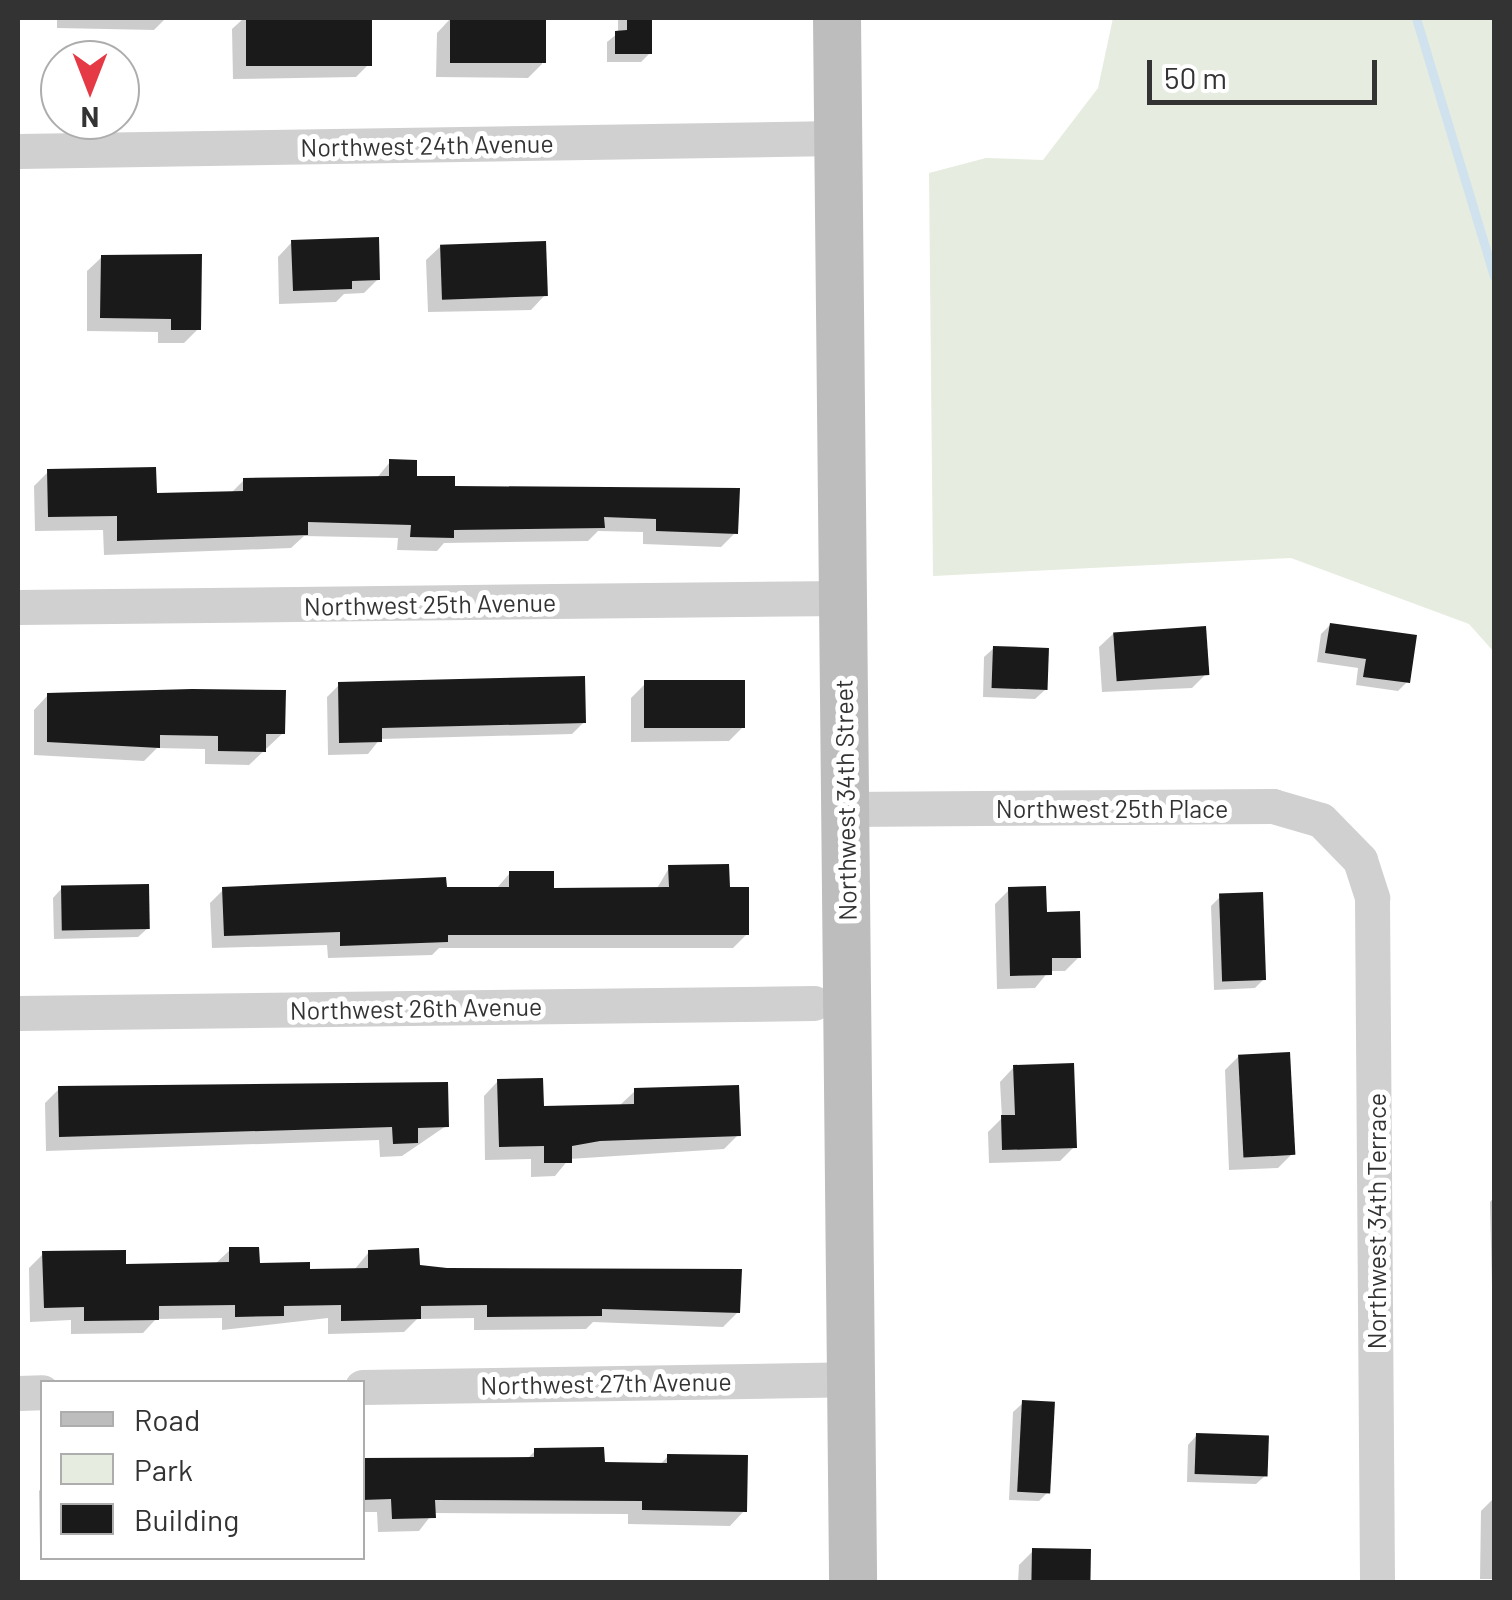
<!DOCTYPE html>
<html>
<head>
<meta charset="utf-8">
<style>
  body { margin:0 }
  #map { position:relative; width:1512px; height:1600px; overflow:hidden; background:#fff; font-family:Barlow,sans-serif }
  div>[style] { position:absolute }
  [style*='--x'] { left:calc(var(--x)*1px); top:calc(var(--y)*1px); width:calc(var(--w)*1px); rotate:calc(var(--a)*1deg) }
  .green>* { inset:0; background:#e6ecdf }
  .shadow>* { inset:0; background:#0003 }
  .stream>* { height:9px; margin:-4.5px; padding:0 4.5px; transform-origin:4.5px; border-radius:4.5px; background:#cfe2ee }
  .building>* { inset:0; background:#1a1a1a; transform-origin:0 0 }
  .street>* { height:35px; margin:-17.5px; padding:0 17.5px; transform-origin:17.5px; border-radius:17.5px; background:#d0d0d0 }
  .secondary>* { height:48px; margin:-24px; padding:0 24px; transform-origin:24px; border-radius:24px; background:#bdbdbd }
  span { translate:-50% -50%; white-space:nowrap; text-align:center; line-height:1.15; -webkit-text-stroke:10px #fff; paint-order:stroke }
  .street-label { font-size:25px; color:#333 }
  .frame { position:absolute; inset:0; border:20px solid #333; pointer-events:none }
  .legend { position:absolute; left:40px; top:1380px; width:325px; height:180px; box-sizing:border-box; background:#fff; border:2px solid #adadad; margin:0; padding:12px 18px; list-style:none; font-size:30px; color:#333 }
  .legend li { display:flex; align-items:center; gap:20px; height:50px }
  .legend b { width:50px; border:2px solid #adadad }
  .north { position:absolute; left:40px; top:40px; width:100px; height:100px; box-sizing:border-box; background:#fff; border:2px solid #adadad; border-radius:50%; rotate:180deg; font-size:28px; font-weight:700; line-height:40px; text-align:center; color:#333 }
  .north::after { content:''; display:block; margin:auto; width:35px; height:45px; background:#e63946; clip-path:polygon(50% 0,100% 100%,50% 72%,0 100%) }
  .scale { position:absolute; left:1147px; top:60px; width:230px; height:45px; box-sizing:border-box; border:5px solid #333; border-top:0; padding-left:12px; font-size:30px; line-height:35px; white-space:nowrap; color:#333; -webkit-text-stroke:8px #fff; paint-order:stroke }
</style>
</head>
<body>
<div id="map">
  <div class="green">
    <div style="clip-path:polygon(1113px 18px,1494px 18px,1494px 652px,1469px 624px,1291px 558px,933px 576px,929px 173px,986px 158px,1043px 160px,1098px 88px)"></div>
  </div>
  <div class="shadow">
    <div style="clip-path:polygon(57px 18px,166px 18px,154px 30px,57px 28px)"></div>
    <div style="clip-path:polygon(244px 18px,370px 18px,370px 63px,356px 77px,233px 79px,232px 29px)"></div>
    <div style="clip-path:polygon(451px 18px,543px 18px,542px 64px,528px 78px,436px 77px,437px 33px)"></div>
    <div style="clip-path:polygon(618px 18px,649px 18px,650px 53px,641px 62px,607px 62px,607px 42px,618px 33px)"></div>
    <div style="clip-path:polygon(292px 242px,378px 279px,364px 293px,344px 294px,336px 302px,279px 304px,278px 257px)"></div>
    <div style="clip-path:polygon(441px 246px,545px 295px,531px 310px,428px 312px,426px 260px)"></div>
    <div style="clip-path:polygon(102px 257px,198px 329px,184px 343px,158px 343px,158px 332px,87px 331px,87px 271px)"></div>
    <div style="clip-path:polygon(390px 462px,414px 478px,452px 488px,737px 490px,735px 533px,721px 547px,643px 544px,643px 532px,598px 531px,588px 541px,444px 543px,437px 551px,397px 550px,398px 538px,304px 536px,291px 548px,104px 555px,103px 530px,35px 531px,34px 486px,48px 472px,154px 496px,230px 494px,244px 480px,376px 479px)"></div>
    <div style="clip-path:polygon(1330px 625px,1407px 682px,1398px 691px,1356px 685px,1358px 668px,1317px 662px,1321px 634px)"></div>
    <div style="clip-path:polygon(1114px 633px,1206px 674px,1192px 688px,1102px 692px,1099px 647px)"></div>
    <div style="clip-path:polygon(994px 648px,1045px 690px,1035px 699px,983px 697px,984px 657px)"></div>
    <div style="clip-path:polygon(645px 684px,743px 727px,729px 741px,631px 742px,631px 698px)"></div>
    <div style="clip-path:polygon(339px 685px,584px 722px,572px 734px,380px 739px,368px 754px,328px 755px,327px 697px)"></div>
    <div style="clip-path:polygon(48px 695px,283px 733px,249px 765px,205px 764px,205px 749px,157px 748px,144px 761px,34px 755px,34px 710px)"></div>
    <div style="clip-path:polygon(669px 868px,727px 889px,747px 934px,733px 948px,439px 948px,432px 955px,328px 958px,327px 945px,212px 948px,210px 903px,223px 890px,496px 889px,510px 873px,552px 891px,656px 890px)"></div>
    <div style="clip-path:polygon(62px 888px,148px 928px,138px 937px,54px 939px,53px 898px)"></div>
    <div style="clip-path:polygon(1009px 890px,1044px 915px,1079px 957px,1065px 971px,1049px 971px,1035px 988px,997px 989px,995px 904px)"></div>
    <div style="clip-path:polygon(1220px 897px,1264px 979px,1255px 988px,1214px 990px,1211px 906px)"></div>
    <div style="clip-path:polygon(1239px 1056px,1292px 1154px,1278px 1168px,1229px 1170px,1225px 1070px)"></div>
    <div style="clip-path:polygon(1014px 1067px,1074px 1147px,1060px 1161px,989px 1163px,988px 1132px,1002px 1118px,1000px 1082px)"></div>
    <div style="clip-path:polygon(498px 1081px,541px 1108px,620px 1105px,635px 1091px,738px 1135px,724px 1149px,569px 1159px,555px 1176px,531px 1177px,531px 1159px,485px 1160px,484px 1096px)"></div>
    <div style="clip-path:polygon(59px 1089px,446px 1126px,402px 1156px,380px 1157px,379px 1140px,46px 1151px,45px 1103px)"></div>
    <div style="clip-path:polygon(1494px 1197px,1494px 1286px,1492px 1286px,1490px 1202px)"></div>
    <div style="clip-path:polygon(230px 1250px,257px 1266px,308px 1271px,354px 1270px,369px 1252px,417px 1268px,738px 1312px,723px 1327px,593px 1322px,586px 1329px,474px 1330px,474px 1318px,417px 1319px,404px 1332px,328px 1334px,328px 1318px,222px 1330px,222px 1318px,156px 1319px,143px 1333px,71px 1334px,71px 1320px,30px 1322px,29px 1268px,43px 1254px,124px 1266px,214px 1265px)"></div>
    <div style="clip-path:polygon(1023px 1403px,1048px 1492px,1039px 1501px,1009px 1500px,1013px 1412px)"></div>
    <div style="clip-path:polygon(1197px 1435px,1266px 1475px,1256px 1484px,1187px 1482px,1188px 1445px)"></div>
    <div style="clip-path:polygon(535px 1451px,602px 1465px,659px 1466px,668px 1456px,744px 1511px,730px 1526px,628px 1524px,628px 1514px,433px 1513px,419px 1531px,378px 1532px,377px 1512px,362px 1512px,362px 1461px,526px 1460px)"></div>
    <div style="clip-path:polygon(42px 1487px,42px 1545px,40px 1545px,39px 1491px)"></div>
    <div style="clip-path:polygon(1494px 1498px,1494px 1579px,1480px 1579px,1481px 1511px)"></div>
    <div style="clip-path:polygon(1033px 1551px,1089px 1551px,1088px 1582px,1018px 1582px,1019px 1565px)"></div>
  </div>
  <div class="stream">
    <div style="--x:1416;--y:18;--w:270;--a:73.2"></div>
  </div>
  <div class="building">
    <div style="left:246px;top:18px;width:126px;height:48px"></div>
    <div style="left:450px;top:18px;width:96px;height:45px"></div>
    <div style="clip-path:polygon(652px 19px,652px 54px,615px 54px,615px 31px,627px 30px,627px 20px)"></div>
    <div style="clip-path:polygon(379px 237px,380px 280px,352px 281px,352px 289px,293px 291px,291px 240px)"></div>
    <div style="left:546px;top:241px;width:55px;height:106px;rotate:88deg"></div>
    <div style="clip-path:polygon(202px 254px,201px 330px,171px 330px,171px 319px,100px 318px,101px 255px)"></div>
    <div style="clip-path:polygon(389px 459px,417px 460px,417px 476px,455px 476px,455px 486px,740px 488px,738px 534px,656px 531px,656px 519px,604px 517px,605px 528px,454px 530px,454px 538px,410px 537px,411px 525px,308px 522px,308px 535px,117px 541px,117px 516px,48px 517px,47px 469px,156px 467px,157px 493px,243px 491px,243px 478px,389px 476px)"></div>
    <div style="clip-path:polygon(1330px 623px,1417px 635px,1410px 683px,1363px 677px,1366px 659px,1325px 653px)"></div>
    <div style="left:1206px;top:626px;width:49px;height:93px;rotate:86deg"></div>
    <div style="left:993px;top:646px;width:56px;height:42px;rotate:2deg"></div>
    <div style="clip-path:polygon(585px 676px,586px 723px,382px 728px,382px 742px,339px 743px,338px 682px)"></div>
    <div style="left:745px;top:680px;width:48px;height:101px;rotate:90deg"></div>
    <div style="clip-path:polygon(192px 689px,286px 690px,285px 734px,266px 734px,266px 752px,218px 751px,218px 736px,160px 735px,160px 748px,47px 742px,47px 693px)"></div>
    <div style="clip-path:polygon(729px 864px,730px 887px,749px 887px,749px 935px,448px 935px,448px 942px,340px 946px,340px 932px,224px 936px,222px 887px,446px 877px,447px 887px,509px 887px,509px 871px,554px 871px,554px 888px,669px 887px,668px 865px)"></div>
    <div style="left:149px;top:884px;width:45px;height:88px;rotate:89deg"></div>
    <div style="clip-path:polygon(1046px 886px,1047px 912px,1080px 911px,1081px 958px,1052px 958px,1052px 975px,1010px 976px,1008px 887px)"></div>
    <div style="left:1263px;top:892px;width:88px;height:44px;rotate:88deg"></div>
    <div style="left:1290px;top:1052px;width:103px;height:52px;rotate:87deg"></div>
    <div style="clip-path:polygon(1074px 1063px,1077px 1148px,1002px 1150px,1001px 1115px,1015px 1115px,1013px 1065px)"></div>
    <div style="clip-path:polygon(543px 1078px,544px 1106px,634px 1104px,634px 1088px,739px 1085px,741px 1136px,600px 1141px,572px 1146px,572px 1163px,544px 1163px,544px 1146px,499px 1147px,497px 1079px)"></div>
    <div style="clip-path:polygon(448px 1082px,449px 1127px,418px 1128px,418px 1143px,393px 1144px,392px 1127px,59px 1137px,58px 1086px)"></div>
    <div style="clip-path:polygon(229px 1247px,259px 1247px,260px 1263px,310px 1262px,310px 1269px,368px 1268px,368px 1250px,419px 1248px,420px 1265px,447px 1268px,742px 1269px,740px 1313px,602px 1309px,602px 1316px,487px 1317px,487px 1305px,421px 1306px,421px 1319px,341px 1321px,341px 1305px,284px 1306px,284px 1316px,235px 1317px,235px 1305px,159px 1306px,159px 1320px,84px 1321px,84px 1307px,44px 1308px,42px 1251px,126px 1250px,126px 1264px,229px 1262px)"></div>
    <div style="left:1022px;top:1400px;width:33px;height:92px;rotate:3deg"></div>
    <div style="left:1196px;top:1433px;width:73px;height:41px;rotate:2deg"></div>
    <div style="clip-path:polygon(604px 1447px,605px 1462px,667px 1463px,667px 1454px,748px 1455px,747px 1512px,642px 1510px,642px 1501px,435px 1500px,436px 1518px,392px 1519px,391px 1499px,362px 1500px,362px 1458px,534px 1457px,534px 1448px)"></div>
    <div style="left:1032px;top:1548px;width:59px;height:34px;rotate:1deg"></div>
  </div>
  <div class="street">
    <div style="--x:18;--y:151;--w:819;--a:-0.91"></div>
    <div style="--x:18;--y:607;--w:825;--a:-0.63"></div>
    <div style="--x:845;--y:809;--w:428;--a:-0.4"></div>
    <div style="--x:1273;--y:806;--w:50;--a:16.3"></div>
    <div style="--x:1321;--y:820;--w:56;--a:45.7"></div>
    <div style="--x:1360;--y:860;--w:40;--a:72"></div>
    <div style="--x:1372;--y:898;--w:684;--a:89.58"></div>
    <div style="--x:18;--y:1013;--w:796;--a:-0.72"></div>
    <div style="--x:362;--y:1387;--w:488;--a:-0.9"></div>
    <div style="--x:18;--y:1393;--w:24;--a:-2"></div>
  </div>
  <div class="secondary">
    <div style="--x:837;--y:18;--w:1564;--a:89.41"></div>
  </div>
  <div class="street-label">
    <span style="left:427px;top:145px;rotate:-1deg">Northwest 24th Avenue</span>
    <span style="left:430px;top:604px;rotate:-1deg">Northwest 25th Avenue</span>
    <span style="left:845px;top:800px;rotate:-91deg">Northwest 34th Street</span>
    <span style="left:1112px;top:808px">Northwest 25th Place</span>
    <span style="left:416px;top:1008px;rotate:-1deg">Northwest 26th Avenue</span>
    <span style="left:1376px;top:1221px;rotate:-90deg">Northwest 34th Terrace</span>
    <span style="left:606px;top:1383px;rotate:-1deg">Northwest 27th Avenue</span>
  </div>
  <div class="frame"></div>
  <ul class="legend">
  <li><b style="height:12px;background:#bdbdbd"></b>Road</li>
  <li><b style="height:28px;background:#e6ecdf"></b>Park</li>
  <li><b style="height:28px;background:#1a1a1a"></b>Building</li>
  </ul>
  <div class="north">N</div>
  <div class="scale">50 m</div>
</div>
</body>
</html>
